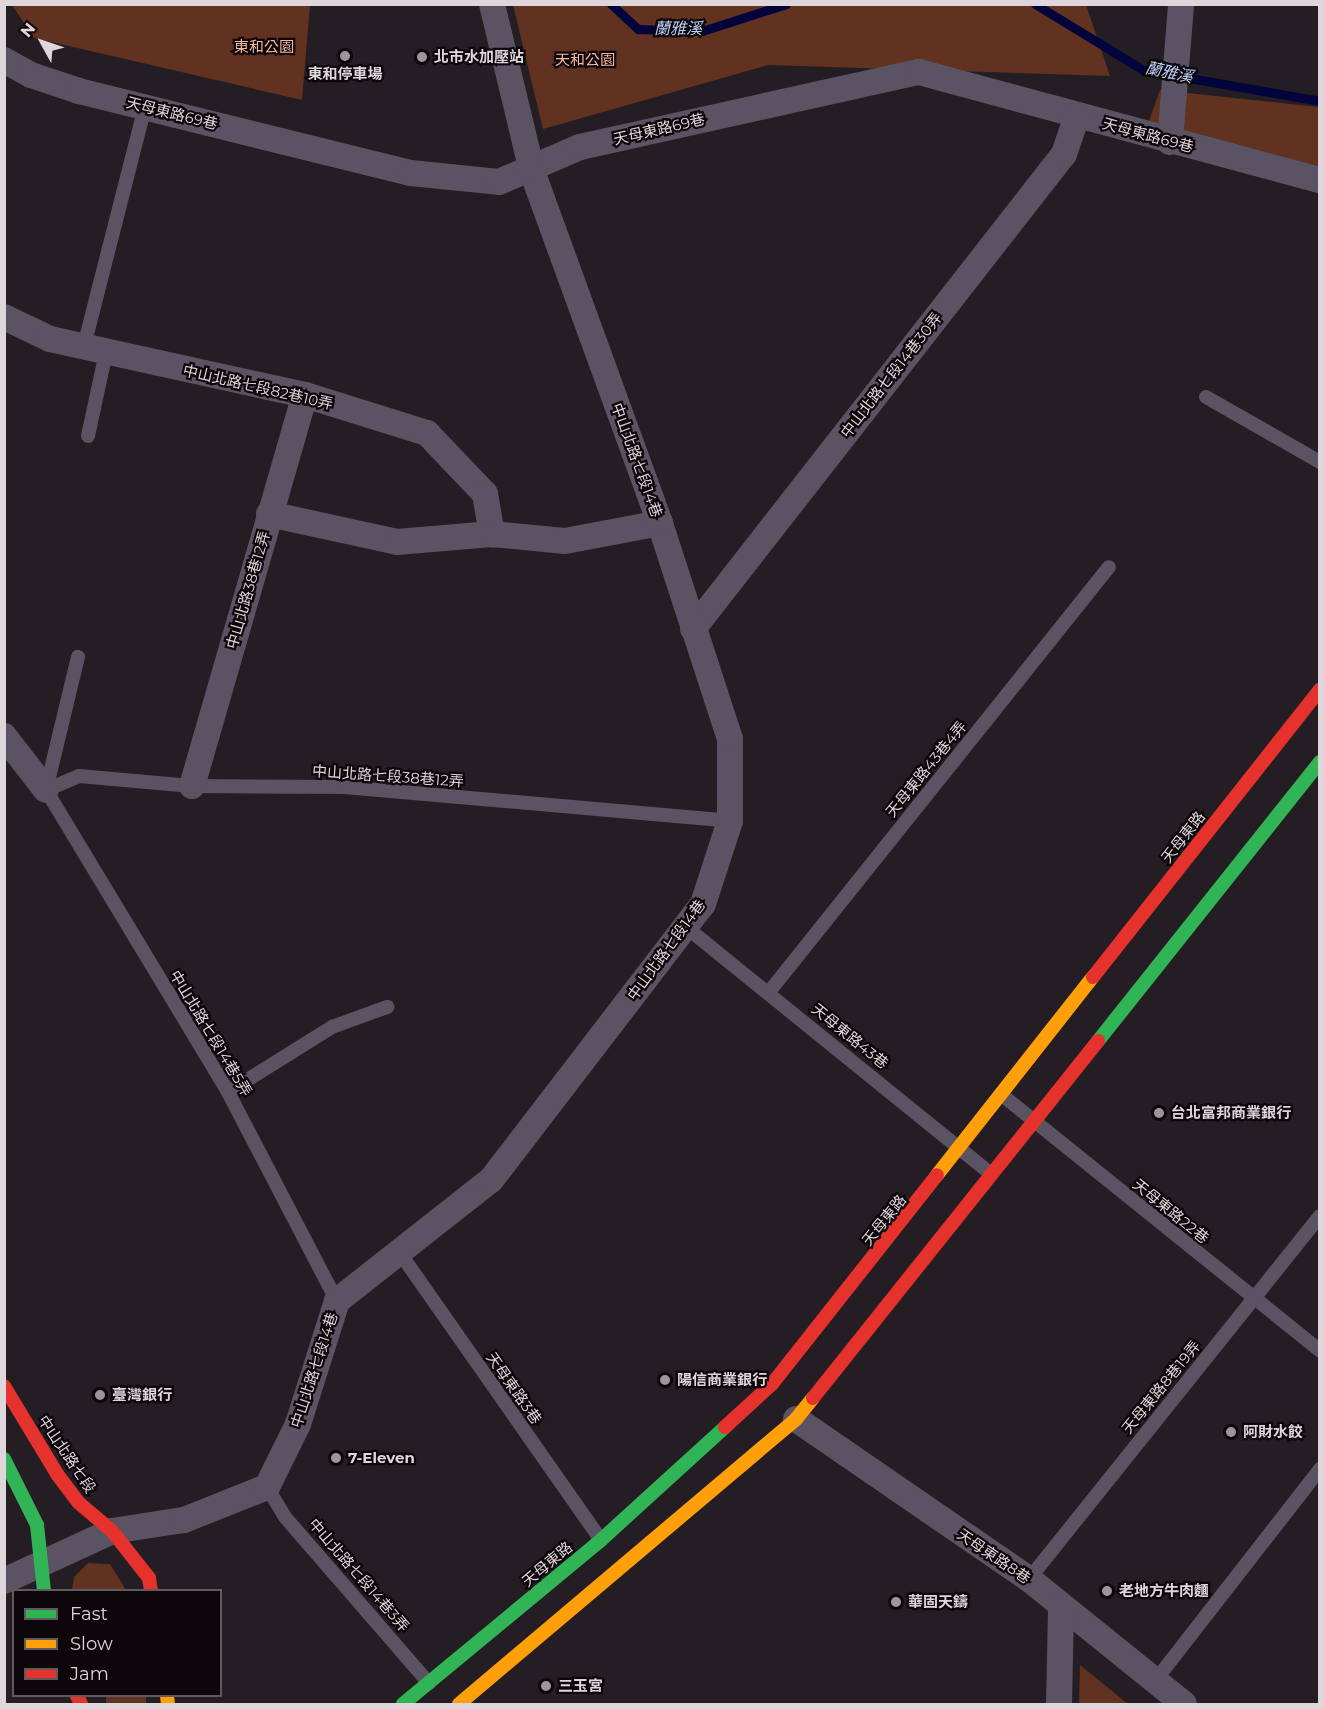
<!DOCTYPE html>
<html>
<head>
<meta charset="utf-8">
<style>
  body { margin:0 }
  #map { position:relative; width:1324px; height:1709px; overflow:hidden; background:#241d23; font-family:Montserrat,"Noto Sans TC",sans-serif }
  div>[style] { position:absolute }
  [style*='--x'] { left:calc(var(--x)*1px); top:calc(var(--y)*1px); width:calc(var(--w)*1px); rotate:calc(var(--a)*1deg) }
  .green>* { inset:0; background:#60321f; transform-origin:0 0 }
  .stream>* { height:9px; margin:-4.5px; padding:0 4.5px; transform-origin:4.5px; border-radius:4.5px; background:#04043c }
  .lane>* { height:14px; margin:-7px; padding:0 7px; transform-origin:7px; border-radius:7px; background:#5a5363 }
  .street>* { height:26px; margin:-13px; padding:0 13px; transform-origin:13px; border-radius:13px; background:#5a5363 }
  .fast>* { height:14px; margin:-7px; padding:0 7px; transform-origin:7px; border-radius:7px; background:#30b455 }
  .slow>* { height:14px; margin:-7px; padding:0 7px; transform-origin:7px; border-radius:7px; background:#ff9f0a }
  .jam>* { height:14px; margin:-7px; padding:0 7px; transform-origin:7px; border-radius:7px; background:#e5322d }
  .dots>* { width:16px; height:16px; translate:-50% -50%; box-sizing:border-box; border:3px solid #0c070b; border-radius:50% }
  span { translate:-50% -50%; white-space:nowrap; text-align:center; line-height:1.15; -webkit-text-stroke:4.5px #0c070b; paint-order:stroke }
  .park-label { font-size:15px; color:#f9b79d }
  .poi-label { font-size:15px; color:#dfd6dc; font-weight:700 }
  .left { translate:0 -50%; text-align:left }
  .street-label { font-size:15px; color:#dfd6dc }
  .water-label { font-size:16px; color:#bed0f6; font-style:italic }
  .frame { position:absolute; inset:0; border:6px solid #dfd6dc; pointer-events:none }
  .legend { position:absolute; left:12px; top:1589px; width:210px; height:108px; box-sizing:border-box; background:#0c070b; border:2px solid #605a5f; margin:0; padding:8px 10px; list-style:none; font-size:18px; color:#dfd6dc }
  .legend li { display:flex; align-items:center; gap:12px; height:30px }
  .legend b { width:30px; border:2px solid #605a5f }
  .north { position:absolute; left:12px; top:12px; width:60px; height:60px; -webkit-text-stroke:4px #0c070b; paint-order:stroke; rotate:310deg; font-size:16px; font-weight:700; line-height:24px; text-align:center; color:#dfd6dc }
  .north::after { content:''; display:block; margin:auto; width:21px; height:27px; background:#dfd6dc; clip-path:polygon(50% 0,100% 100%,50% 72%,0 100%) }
</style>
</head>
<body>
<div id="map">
  <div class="green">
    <div style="clip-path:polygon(12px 5px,310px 5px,302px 100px,34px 38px)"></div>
    <div style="clip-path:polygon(513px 5px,1086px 5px,1110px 76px,768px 65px,543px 129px)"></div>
    <div style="clip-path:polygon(1160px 90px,1319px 107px,1319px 169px,1146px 129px)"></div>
    <div style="clip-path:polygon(88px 1563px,110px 1564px,126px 1590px,72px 1590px,74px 1577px)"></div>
    <div style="clip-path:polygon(1080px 1665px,1128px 1704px,1079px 1704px)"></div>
    <div style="left:106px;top:1696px;width:40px;height:9px"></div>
  </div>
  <div class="stream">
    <div style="--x:611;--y:4;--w:37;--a:43"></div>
    <div style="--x:638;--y:29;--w:64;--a:1.8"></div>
    <div style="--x:702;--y:31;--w:88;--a:-17.8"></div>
    <div style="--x:1035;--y:4;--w:127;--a:31.4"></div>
    <div style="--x:1143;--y:70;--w:180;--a:9.9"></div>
  </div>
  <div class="lane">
    <div style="--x:84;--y:346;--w:248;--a:-75.7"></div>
    <div style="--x:1206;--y:397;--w:131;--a:29.7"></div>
    <div style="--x:88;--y:436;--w:86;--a:-77.9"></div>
    <div style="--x:46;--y:790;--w:36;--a:-23"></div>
    <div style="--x:79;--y:776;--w:113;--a:5.1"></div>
    <div style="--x:192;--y:786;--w:152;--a:0.4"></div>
    <div style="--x:344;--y:787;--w:387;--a:5"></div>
    <div style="--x:46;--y:790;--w:353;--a:58.9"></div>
    <div style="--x:228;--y:1092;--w:236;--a:62.5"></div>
    <div style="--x:46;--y:790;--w:137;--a:-76.5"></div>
    <div style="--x:686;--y:927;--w:391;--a:39"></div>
    <div style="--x:769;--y:992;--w:544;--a:-51.34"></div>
    <div style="--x:228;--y:1092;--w:123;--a:-32"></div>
    <div style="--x:332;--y:1027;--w:59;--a:-20"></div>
    <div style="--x:1002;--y:1095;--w:408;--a:38.8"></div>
    <div style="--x:400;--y:1253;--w:350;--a:55"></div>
    <div style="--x:267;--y:1487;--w:35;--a:59"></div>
    <div style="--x:285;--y:1517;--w:220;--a:49.1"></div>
    <div style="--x:1029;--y:1579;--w:465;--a:-51.3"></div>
    <div style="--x:1155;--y:1681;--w:269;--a:-52.1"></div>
  </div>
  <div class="street">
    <div style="--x:4;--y:60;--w:31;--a:29"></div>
    <div style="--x:31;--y:75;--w:51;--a:18.4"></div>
    <div style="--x:79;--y:91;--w:342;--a:13.9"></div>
    <div style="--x:411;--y:173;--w:88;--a:5.8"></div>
    <div style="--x:499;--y:182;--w:88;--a:-23.4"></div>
    <div style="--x:580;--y:147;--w:347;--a:-12.5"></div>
    <div style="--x:919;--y:72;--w:415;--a:15.1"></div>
    <div style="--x:1170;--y:142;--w:138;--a:-85.4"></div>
    <div style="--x:4;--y:317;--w:51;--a:25.6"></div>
    <div style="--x:50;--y:339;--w:261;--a:12.4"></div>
    <div style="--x:305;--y:395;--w:128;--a:17.3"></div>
    <div style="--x:427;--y:433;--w:84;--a:46.4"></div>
    <div style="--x:485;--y:494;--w:41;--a:80.1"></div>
    <div style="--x:269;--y:514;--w:131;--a:12.3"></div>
    <div style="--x:397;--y:542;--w:95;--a:-4.8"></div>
    <div style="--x:492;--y:534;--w:73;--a:5.5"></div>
    <div style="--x:565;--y:541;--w:97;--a:-10.7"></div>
    <div style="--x:693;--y:629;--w:603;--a:-52.01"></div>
    <div style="--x:1064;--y:154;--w:40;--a:-71.1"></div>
    <div style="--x:4;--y:736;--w:68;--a:52.1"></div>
    <div style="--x:192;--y:786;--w:407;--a:-73.9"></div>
    <div style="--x:796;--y:1419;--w:283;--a:34.5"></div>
    <div style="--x:1029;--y:1579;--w:199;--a:38.9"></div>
    <div style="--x:4;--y:1581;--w:119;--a:-24.8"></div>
    <div style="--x:112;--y:1531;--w:73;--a:-8.7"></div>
    <div style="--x:184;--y:1520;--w:89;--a:-21.7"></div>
    <div style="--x:267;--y:1487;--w:70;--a:-63.8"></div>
    <div style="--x:298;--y:1424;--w:129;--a:-72.4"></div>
    <div style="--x:337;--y:1301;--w:196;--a:-38.2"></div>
    <div style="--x:491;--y:1180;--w:348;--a:-52.5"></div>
    <div style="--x:703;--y:904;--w:87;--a:-72"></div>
    <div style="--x:730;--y:821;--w:82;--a:-90"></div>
    <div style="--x:730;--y:739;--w:227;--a:-108"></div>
    <div style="--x:660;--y:523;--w:375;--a:-110"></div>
    <div style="--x:532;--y:171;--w:172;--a:-103.5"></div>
    <div style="--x:1059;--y:1704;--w:99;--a:-88.8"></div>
  </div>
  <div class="fast">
    <div style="--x:1098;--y:1041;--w:357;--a:-51.5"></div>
    <div style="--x:4;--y:1459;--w:74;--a:63.4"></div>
    <div style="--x:37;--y:1525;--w:65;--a:83.9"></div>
    <div style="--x:403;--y:1704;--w:257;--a:-39.6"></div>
    <div style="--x:601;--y:1540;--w:168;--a:-42.3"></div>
  </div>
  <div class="slow">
    <div style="--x:937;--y:1175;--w:252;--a:-51.8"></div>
    <div style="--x:167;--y:1696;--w:8;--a:83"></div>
    <div style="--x:459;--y:1704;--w:441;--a:-40.2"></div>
    <div style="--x:796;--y:1419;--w:27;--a:-51"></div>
  </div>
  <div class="jam">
    <div style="--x:1093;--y:977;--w:366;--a:-51.7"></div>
    <div style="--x:4;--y:1386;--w:103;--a:58.9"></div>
    <div style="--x:57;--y:1474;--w:36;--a:53"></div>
    <div style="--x:79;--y:1503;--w:43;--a:40.3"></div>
    <div style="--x:112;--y:1531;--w:60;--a:51.8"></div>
    <div style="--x:149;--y:1578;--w:12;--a:81"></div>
    <div style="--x:813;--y:1398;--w:457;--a:-51.4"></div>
    <div style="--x:725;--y:1427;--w:64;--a:-42.5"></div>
    <div style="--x:772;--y:1384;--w:266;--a:-51.7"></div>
    <div style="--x:77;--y:1696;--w:9;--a:63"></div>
  </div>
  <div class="dots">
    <div style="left:345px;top:56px;background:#9e959b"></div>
    <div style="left:422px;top:57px;background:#9e959b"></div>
    <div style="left:1159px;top:1113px;background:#9e959b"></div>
    <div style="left:665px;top:1380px;background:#9e959b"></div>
    <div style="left:100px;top:1395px;background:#9e959b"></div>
    <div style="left:1231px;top:1432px;background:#9e959b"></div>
    <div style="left:336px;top:1458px;background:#9e959b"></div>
    <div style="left:1107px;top:1591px;background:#9e959b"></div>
    <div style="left:896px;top:1602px;background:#9e959b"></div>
    <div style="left:546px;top:1686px;background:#9e959b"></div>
  </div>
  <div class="park-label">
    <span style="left:264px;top:47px">東和公園</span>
    <span style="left:585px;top:60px">天和公園</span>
  </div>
  <div class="poi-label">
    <span class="left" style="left:434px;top:57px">北市水加壓站</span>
    <span style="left:345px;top:74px">東和停車場</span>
    <span class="left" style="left:1171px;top:1113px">台北富邦商業銀行</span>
    <span class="left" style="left:677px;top:1380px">陽信商業銀行</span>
    <span class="left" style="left:112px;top:1395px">臺灣銀行</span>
    <span class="left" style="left:1243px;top:1432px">阿財水餃</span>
    <span class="left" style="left:348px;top:1458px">7-Eleven</span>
    <span class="left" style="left:1119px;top:1591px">老地方牛肉麵</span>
    <span class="left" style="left:908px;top:1602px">華固天鑄</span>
    <span class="left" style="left:558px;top:1686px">三玉宮</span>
  </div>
  <div class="street-label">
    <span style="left:172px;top:113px;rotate:14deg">天母東路69巷</span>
    <span style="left:659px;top:129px;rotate:-13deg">天母東路69巷</span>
    <span style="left:1148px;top:135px;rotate:15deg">天母東路69巷</span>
    <span style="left:891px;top:375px;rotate:-52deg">中山北路七段14巷30弄</span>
    <span style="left:258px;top:387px;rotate:13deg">中山北路七段82巷10弄</span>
    <span style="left:637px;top:460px;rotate:70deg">中山北路七段14巷</span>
    <span style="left:248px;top:590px;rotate:-74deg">中山北路38巷12弄</span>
    <span style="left:926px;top:769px;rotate:-51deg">天母東路43巷4弄</span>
    <span style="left:388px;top:776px;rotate:4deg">中山北路七段38巷12弄</span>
    <span style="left:1183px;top:837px;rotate:-52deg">天母東路</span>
    <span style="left:666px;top:950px;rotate:-54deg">中山北路七段14巷</span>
    <span style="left:211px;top:1033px;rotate:59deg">中山北路七段14巷5弄</span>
    <span style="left:850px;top:1036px;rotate:39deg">天母東路43巷</span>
    <span style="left:1171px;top:1211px;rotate:39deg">天母東路22巷</span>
    <span style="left:884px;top:1220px;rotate:-51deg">天母東路</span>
    <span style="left:314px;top:1370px;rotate:-72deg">中山北路七段14巷</span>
    <span style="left:1161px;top:1387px;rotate:-51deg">天母東路8巷19弄</span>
    <span style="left:514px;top:1388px;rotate:55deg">天母東路3巷</span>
    <span style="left:67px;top:1454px;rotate:56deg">中山北路七段</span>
    <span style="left:994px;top:1556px;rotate:34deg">天母東路8巷</span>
    <span style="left:547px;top:1564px;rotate:-40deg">天母東路</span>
    <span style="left:359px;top:1575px;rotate:49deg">中山北路七段14巷3弄</span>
  </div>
  <div class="water-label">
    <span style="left:678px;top:29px">蘭雅溪</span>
    <span style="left:1169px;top:73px;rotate:12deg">蘭雅溪</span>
  </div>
  <div class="frame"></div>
  <ul class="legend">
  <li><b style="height:8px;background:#30b455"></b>Fast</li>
  <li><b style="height:8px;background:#ff9f0a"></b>Slow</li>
  <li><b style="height:8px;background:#e5322d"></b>Jam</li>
  </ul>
  <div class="north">N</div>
</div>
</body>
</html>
